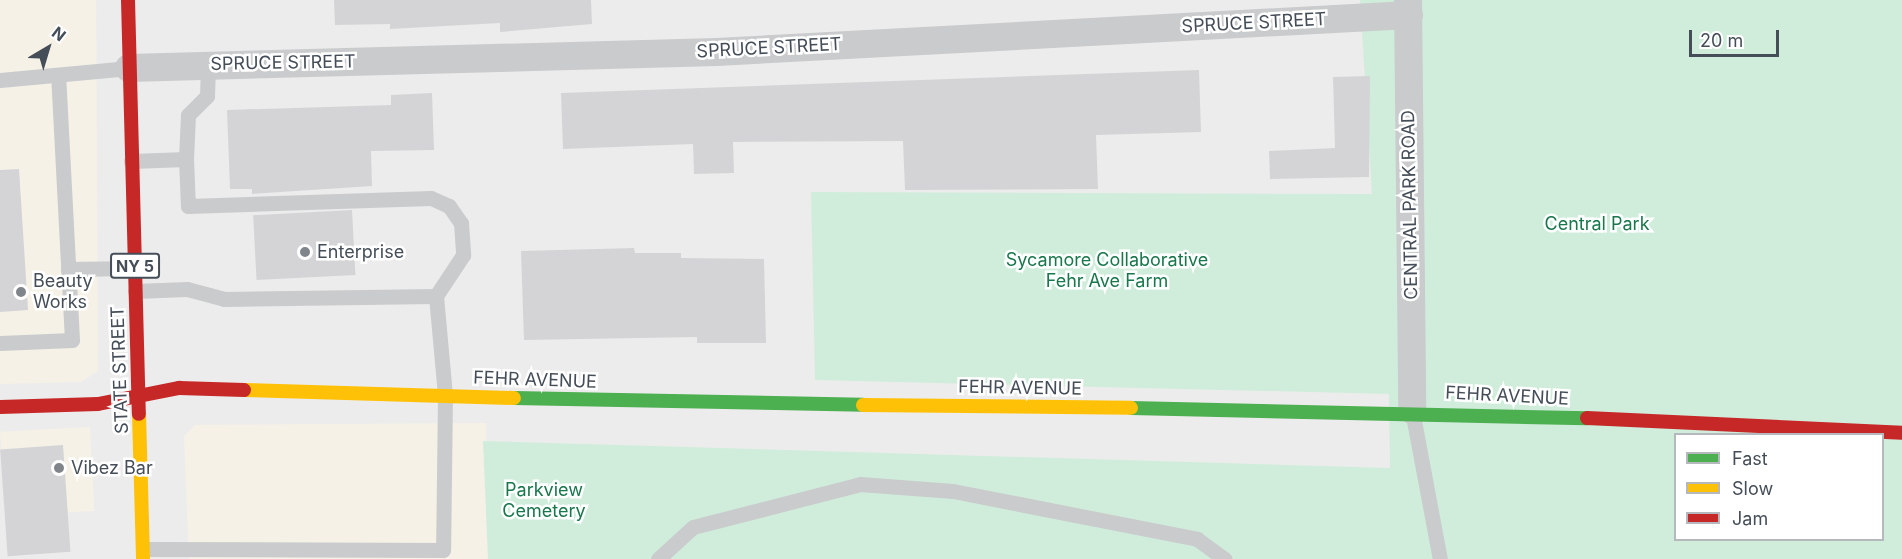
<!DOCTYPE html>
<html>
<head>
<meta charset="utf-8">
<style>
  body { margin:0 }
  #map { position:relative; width:1902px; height:559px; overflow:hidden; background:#edecec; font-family:Inter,sans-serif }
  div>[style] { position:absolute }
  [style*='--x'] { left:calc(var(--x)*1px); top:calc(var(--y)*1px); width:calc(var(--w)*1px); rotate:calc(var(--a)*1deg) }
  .commercial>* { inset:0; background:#f5f1e7; transform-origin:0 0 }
  .green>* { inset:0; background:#d0eddc }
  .building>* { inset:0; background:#d4d4d7; transform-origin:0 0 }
  .lane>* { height:15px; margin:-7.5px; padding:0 7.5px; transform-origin:7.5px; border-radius:7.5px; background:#c9cbcd }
  .street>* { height:28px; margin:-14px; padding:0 14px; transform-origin:14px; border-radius:14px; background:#c9cbcd }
  .fast>* { height:14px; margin:-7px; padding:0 7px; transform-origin:7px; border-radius:7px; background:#4caf50 }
  .slow>* { height:14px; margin:-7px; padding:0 7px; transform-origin:7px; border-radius:7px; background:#ffc107 }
  .jam>* { height:14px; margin:-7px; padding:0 7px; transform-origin:7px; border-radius:7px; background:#c62828 }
  .dots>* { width:16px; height:16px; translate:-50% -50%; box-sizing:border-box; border:3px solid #fff; border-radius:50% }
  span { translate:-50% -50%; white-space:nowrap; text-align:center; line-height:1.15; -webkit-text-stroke:5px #fff; paint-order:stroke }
  .shield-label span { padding:2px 4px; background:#fff; border:2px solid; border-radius:4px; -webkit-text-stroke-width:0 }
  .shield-label { font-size:16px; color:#454e58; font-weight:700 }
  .street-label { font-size:18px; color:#454e58 }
  .park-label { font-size:18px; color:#18774b }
  .poi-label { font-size:18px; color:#454e58 }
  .left { translate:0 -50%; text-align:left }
  .legend { position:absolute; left:1674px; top:433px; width:210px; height:108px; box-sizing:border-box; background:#fff; border:2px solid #b5b8bc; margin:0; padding:8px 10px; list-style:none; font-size:18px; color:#454e58 }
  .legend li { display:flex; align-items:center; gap:12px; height:30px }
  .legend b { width:30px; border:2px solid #b5b8bc }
  .north { position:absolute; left:18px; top:18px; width:60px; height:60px; -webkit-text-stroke:4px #fff; paint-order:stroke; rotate:38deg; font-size:16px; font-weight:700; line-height:24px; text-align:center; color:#454e58 }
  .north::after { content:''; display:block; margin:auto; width:21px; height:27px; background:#454e58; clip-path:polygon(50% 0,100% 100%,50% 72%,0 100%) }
  .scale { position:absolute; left:1689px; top:30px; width:90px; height:27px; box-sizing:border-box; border:3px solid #454e58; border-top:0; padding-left:8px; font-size:18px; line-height:21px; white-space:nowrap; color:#454e58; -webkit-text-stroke:4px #fff; paint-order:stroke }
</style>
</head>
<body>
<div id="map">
  <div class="commercial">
    <div style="clip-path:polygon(0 0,96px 0,98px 371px,81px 382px,0 384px)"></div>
    <div style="clip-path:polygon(486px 423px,488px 559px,189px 559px,184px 436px,195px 425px)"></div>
    <div style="left:90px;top:427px;width:84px;height:90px;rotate:87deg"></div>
  </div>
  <div class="green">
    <div style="clip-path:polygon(evenodd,1360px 0,1902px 0,1902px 559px,488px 559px,483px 441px,1390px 468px,1389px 394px,815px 380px,811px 192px,1372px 194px,1360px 0,1676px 434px,1882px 434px,1882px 540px,1676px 540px,1676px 434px)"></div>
  </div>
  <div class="building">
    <div style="clip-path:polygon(334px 0,591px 0,592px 24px,500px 32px,500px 23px,390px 29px,390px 24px,335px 25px)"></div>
    <div style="clip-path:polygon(1199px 70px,1201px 132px,1096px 135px,1098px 189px,905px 190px,903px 141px,733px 142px,734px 173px,694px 174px,693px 144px,563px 149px,561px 93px)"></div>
    <div style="clip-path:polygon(1370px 76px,1369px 177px,1270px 179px,1269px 151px,1335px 148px,1333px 77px)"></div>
    <div style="clip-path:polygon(432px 93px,434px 150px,371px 151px,372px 186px,252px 194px,252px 189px,230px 189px,227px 110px,391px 105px,391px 95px)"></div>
    <div style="clip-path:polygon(19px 169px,28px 310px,0 312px,0 170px)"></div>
    <div style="left:352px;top:210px;width:65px;height:99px;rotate:87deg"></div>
    <div style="clip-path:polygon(634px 248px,635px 253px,681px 253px,681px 258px,764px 259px,766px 343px,697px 343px,697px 337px,524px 340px,521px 251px)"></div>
    <div style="left:63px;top:445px;width:107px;height:63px;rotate:86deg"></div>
  </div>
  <div class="lane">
    <div style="--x:0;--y:80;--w:130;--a:-5.3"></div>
    <div style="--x:186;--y:159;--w:44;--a:-87.4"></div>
    <div style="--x:188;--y:115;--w:27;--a:-45"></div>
    <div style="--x:207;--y:96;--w:31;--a:-88"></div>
    <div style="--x:131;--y:161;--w:55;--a:-2.1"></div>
    <div style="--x:186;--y:159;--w:47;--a:87.6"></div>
    <div style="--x:188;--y:206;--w:243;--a:-1.9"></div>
    <div style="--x:431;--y:198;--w:20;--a:24"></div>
    <div style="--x:449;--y:206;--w:21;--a:55"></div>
    <div style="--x:461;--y:223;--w:32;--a:86"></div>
    <div style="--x:463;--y:255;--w:49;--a:123.4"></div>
    <div style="--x:436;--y:296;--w:99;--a:84.8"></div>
    <div style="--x:445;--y:395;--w:155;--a:90.7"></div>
    <div style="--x:443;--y:550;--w:300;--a:-179.8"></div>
    <div style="--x:68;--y:269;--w:67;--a:-0.9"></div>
    <div style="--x:135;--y:291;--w:52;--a:-2.2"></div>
    <div style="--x:187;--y:289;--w:38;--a:15"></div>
    <div style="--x:224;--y:299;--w:212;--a:-0.8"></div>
    <div style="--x:0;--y:343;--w:72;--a:-2.4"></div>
    <div style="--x:72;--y:340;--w:265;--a:-93"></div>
    <div style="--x:1412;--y:410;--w:152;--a:79.4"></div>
    <div style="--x:658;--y:559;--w:47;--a:-42.4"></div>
    <div style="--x:693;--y:527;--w:172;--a:-14.4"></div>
    <div style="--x:860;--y:484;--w:93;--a:4.3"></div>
    <div style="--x:953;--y:491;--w:249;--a:11.1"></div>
    <div style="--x:1197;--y:539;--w:34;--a:36"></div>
  </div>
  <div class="street">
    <div style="--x:1408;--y:0;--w:410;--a:89.4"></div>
    <div style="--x:129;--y:68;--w:588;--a:-1.56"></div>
    <div style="--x:717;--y:52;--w:693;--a:-3.06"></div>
  </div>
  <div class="fast">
    <div style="--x:514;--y:398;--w:349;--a:1.1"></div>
    <div style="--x:1131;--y:408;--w:456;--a:1.3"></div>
  </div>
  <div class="slow">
    <div style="--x:244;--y:390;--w:270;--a:1.7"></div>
    <div style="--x:863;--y:405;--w:268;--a:0.6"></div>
    <div style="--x:139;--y:414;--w:145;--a:88.4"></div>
  </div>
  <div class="jam">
    <div style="--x:128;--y:0;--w:414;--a:88.5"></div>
    <div style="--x:0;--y:407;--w:98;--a:-1.8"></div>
    <div style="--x:98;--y:404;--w:83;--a:-11.2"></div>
    <div style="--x:179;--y:388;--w:65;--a:1.8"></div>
    <div style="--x:1587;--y:418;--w:315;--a:2.7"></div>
  </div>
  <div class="dots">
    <div style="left:305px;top:252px;background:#80858c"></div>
    <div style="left:21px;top:292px;background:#80858c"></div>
    <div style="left:59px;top:468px;background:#80858c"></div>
  </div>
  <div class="shield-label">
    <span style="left:135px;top:266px">NY 5</span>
  </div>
  <div class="street-label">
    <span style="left:1254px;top:23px;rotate:-3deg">SPRUCE STREET</span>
    <span style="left:769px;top:48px;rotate:-3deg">SPRUCE STREET</span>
    <span style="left:283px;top:63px;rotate:-1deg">SPRUCE STREET</span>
    <span style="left:1410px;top:205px;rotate:-91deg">CENTRAL PARK ROAD</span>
    <span style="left:120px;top:370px;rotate:-92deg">STATE STREET</span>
    <span style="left:535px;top:380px;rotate:2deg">FEHR AVENUE</span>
    <span style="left:1020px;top:388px;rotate:1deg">FEHR AVENUE</span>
    <span style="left:1507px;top:396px;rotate:3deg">FEHR AVENUE</span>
  </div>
  <div class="park-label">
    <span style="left:1597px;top:224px">Central Park</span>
    <span style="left:1107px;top:271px">Sycamore Collaborative<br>Fehr Ave Farm</span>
    <span style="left:544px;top:501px">Parkview<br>Cemetery</span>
  </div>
  <div class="poi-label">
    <span class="left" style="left:317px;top:252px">Enterprise</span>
    <span class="left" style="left:33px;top:292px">Beauty<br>Works</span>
    <span class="left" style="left:71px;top:468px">Vibez Bar</span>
  </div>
  <ul class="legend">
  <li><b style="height:8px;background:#4caf50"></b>Fast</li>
  <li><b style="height:8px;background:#ffc107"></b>Slow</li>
  <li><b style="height:8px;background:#c62828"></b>Jam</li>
  </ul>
  <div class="north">N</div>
  <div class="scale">20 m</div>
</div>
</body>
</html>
